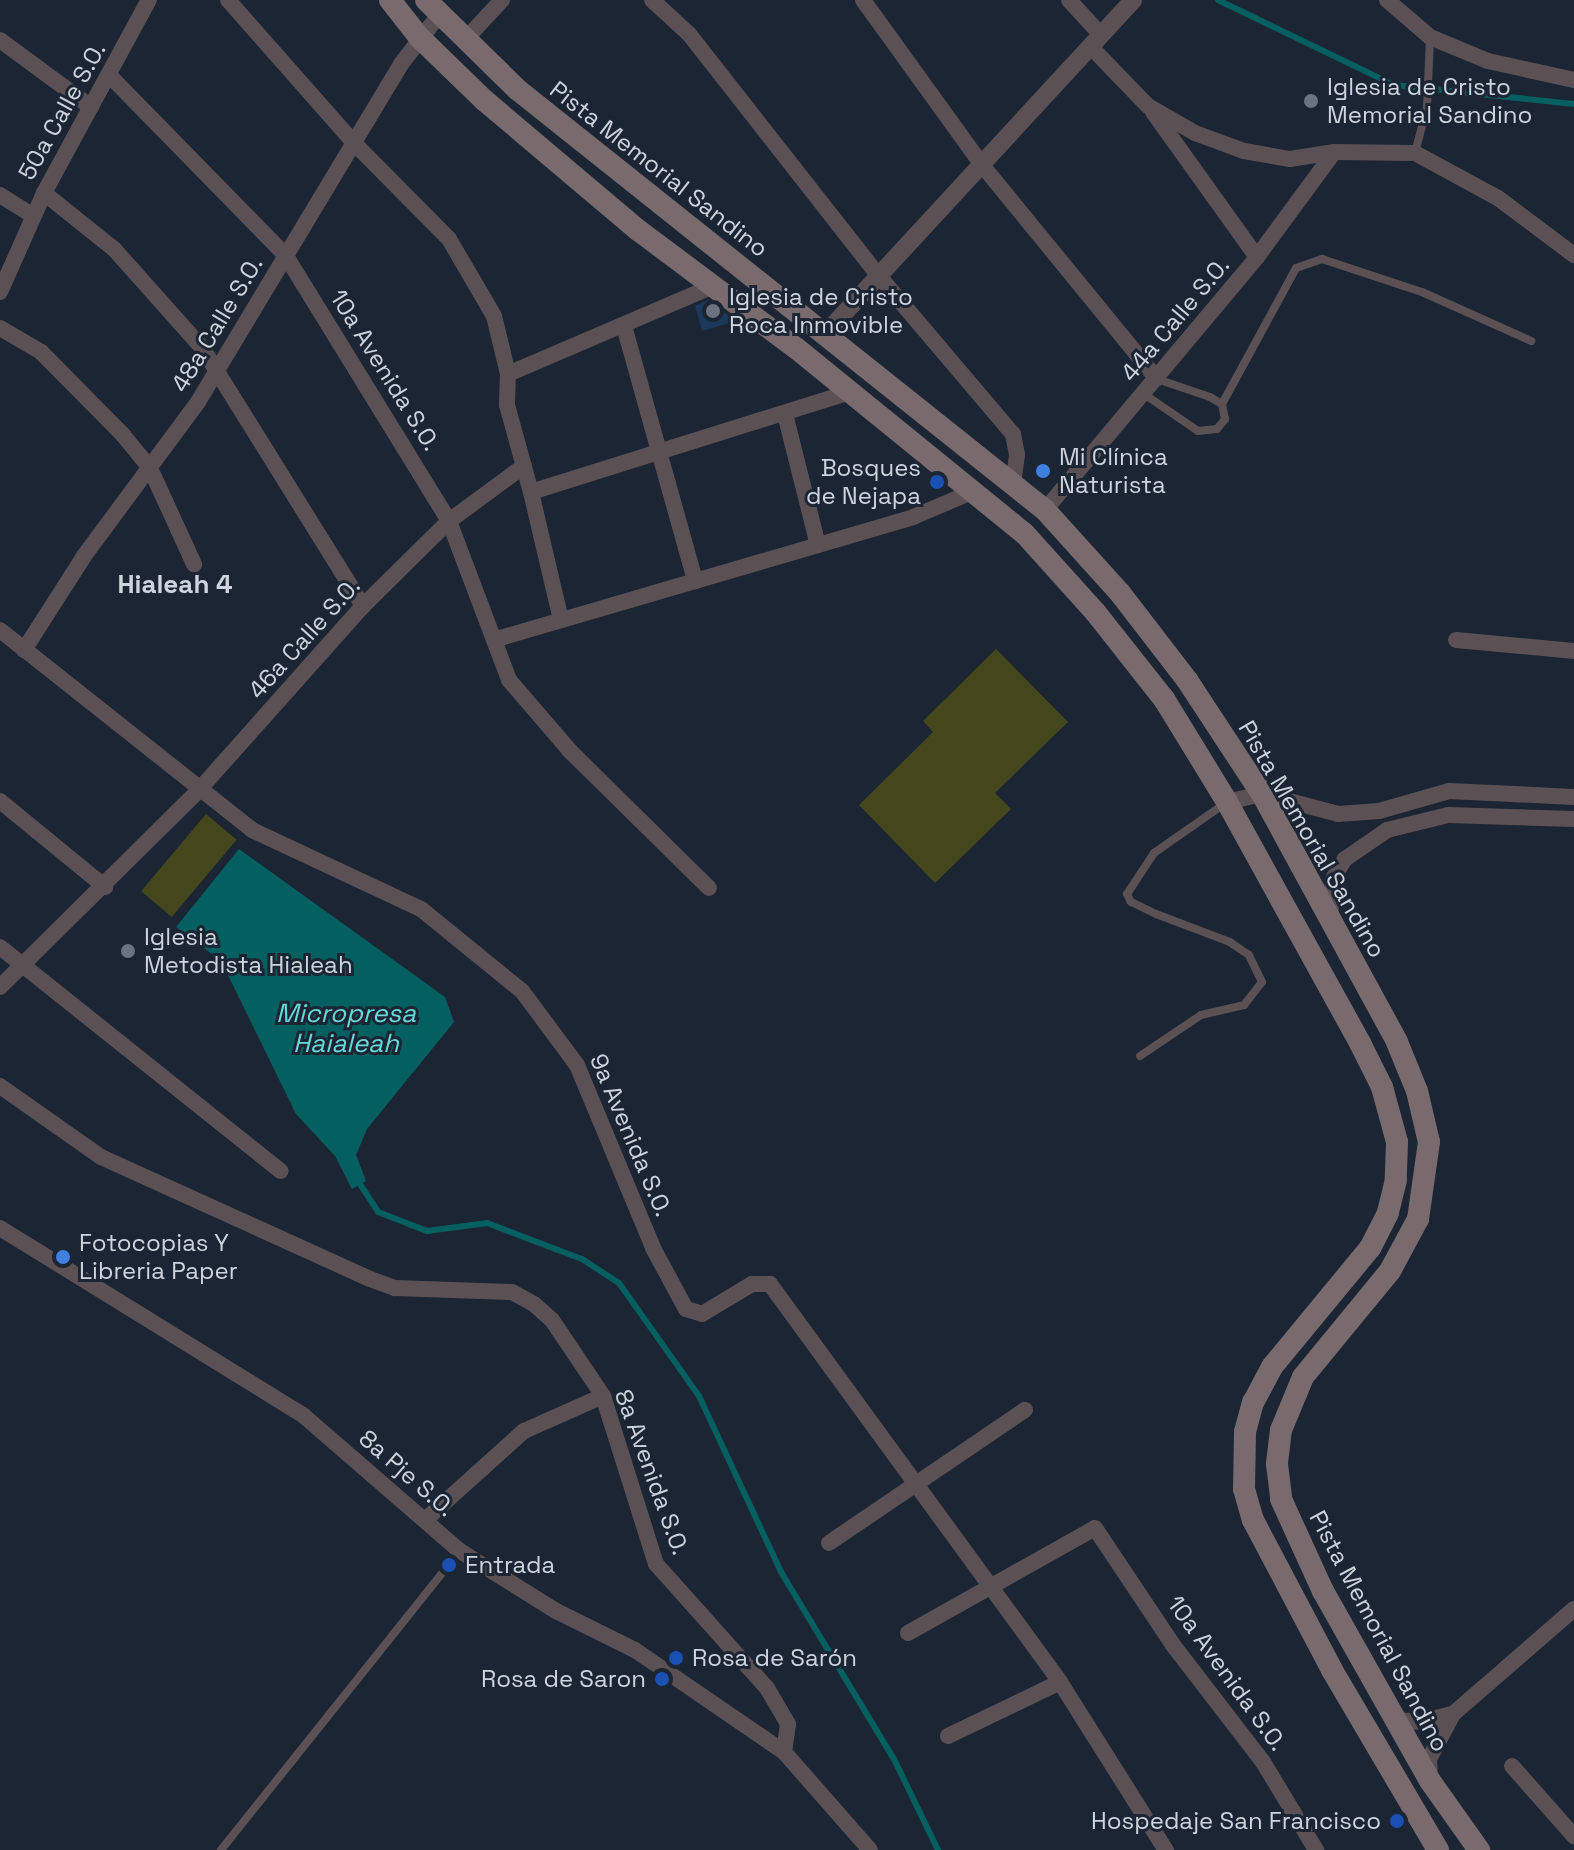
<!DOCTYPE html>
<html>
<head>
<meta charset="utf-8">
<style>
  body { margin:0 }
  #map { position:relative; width:1574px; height:1850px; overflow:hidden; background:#1b2533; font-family:"Space Grotesk",sans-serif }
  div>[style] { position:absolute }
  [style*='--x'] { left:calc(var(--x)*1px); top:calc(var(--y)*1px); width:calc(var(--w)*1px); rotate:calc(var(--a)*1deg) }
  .green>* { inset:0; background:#44461c; transform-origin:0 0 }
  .water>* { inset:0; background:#046060 }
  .stream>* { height:6px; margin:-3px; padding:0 3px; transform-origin:3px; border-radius:3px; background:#046060 }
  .building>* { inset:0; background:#1b395d }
  .service>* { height:8px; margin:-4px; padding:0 4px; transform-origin:4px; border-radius:4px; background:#5b5154 }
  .minor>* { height:16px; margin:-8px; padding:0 8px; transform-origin:8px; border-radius:8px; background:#5b5154 }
  .tertiary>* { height:18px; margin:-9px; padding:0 9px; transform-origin:9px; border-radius:9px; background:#5b5154 }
  .secondary>* { height:22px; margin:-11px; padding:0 11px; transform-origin:11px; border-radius:11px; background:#796a6e }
  .dots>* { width:22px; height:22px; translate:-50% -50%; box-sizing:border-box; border:4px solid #1b2533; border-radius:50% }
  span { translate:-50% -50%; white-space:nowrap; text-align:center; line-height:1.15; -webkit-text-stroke:6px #1b2533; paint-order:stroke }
  .poi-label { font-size:24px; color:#cdd4dd }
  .left { translate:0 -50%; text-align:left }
  .right { translate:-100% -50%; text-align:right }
  .street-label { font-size:24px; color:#cdd4dd }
  .neighbourhood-label { font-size:26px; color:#cdd4dd; font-weight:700 }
  .water-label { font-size:26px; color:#66d9d9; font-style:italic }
</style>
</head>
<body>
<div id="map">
  <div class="green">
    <div style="clip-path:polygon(996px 649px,1068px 722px,995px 793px,1011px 809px,935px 883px,859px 805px,933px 732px,923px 721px)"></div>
    <div style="left:206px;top:814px;width:40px;height:101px;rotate:40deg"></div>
  </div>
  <div class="water">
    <div style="clip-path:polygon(239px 849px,445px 997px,454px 1022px,367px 1129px,356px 1155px,366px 1181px,352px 1189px,335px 1156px,296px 1114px,221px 961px,176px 927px)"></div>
  </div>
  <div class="stream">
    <div style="--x:1218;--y:0;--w:195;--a:25.8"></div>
    <div style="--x:1394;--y:85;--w:181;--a:6"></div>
    <div style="--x:360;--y:1184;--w:33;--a:57"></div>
    <div style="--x:378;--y:1212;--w:53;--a:21.2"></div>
    <div style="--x:427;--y:1231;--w:61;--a:-7.6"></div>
    <div style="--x:487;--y:1223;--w:102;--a:20.8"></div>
    <div style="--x:582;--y:1259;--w:44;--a:33"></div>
    <div style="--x:619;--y:1283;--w:138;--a:54.7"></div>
    <div style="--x:699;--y:1396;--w:194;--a:65"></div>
    <div style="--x:781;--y:1572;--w:218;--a:58.9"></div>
    <div style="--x:894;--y:1759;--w:101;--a:64.2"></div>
  </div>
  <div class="building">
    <div style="clip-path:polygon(708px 300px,736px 321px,702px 331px,695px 306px)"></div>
  </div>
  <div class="service">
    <div style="--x:1415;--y:153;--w:48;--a:-75.4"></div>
    <div style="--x:1427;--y:107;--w:69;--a:-87.5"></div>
    <div style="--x:1144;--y:394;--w:65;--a:34.4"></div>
    <div style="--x:1198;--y:431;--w:19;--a:-6"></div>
    <div style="--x:1217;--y:429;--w:13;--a:-51"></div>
    <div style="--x:1225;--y:419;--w:15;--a:-101"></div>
    <div style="--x:1222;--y:404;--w:14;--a:-150"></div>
    <div style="--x:1210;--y:397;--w:56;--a:-161.2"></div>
    <div style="--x:1222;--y:404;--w:155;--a:-61.4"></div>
    <div style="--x:1296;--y:268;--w:28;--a:-19"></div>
    <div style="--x:1322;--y:259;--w:105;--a:18.3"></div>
    <div style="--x:1422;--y:292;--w:120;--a:24.2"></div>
    <div style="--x:1140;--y:1056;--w:73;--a:-33.9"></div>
    <div style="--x:1201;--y:1015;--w:44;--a:-13.1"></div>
    <div style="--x:1244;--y:1005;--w:29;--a:-52"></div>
    <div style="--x:1262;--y:982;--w:30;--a:-116"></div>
    <div style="--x:1249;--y:955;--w:23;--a:-146"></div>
    <div style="--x:1230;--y:942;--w:79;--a:-159.3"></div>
    <div style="--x:1156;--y:914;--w:28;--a:-154"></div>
    <div style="--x:1131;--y:902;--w:9;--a:-117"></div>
    <div style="--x:1127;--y:894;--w:49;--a:-56.6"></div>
    <div style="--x:1154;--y:853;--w:89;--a:-34.9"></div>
    <div style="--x:221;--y:1850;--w:383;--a:-51.4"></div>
  </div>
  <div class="minor">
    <div style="--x:228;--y:0;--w:189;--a:48.6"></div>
    <div style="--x:353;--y:142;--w:136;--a:45.3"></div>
    <div style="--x:449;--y:239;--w:89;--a:59.7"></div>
    <div style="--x:494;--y:316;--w:60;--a:76.4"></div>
    <div style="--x:508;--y:374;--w:223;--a:-23.2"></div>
    <div style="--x:652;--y:0;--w:50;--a:42.6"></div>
    <div style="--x:689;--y:34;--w:306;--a:51.9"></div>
    <div style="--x:878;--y:275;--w:209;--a:49.7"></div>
    <div style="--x:1013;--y:434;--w:21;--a:79"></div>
    <div style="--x:1017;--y:455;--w:29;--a:98"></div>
    <div style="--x:863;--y:0;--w:203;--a:54.2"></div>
    <div style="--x:982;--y:165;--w:276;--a:50.7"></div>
    <div style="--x:1069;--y:0;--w:46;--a:47.6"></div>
    <div style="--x:1387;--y:0;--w:57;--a:40.7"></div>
    <div style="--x:1430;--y:37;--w:63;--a:22.5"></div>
    <div style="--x:1488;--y:61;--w:88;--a:12.5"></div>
    <div style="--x:0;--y:40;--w:113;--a:36.4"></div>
    <div style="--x:464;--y:41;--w:56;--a:-47.2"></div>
    <div style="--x:1090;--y:46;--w:83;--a:46"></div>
    <div style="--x:1148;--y:106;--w:54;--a:29.9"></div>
    <div style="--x:1195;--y:133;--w:52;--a:20.2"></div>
    <div style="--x:1244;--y:151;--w:47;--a:9.9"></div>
    <div style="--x:1290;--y:159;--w:45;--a:-9"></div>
    <div style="--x:1334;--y:152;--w:81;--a:0.7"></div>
    <div style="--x:1415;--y:153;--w:94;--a:28.5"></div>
    <div style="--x:1498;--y:198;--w:95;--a:36.9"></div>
    <div style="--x:109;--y:75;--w:253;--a:45.6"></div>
    <div style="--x:286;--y:256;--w:311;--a:58.4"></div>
    <div style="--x:449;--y:521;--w:170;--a:69.3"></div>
    <div style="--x:509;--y:680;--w:94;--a:49.3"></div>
    <div style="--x:570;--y:751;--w:195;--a:44.6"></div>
    <div style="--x:1153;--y:112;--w:178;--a:54.4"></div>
    <div style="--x:44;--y:193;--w:90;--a:38.7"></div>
    <div style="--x:114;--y:249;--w:134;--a:48.3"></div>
    <div style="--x:203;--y:349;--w:303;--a:58.1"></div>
    <div style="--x:0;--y:195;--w:39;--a:32"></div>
    <div style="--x:0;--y:292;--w:108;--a:-66"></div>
    <div style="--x:44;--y:193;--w:220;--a:-61.5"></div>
    <div style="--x:624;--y:326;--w:265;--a:74.4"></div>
    <div style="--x:0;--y:328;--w:48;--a:30.3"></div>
    <div style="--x:41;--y:352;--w:117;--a:45.3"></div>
    <div style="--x:123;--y:435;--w:43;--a:50.7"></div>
    <div style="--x:150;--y:468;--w:106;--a:65.4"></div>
    <div style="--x:508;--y:374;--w:31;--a:92"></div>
    <div style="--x:507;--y:405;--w:90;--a:74.6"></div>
    <div style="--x:785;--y:414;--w:135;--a:75.9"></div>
    <div style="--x:1045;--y:510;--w:330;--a:-50"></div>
    <div style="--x:1257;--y:257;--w:130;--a:-53.7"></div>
    <div style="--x:561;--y:620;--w:131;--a:-103.2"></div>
    <div style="--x:531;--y:492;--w:335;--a:-17.4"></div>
    <div style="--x:0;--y:630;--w:322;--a:38.4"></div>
    <div style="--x:252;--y:830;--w:187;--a:25.1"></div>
    <div style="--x:421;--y:909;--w:130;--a:39.1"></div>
    <div style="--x:522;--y:991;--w:92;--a:53.4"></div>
    <div style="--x:577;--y:1065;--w:198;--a:67.4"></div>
    <div style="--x:653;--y:1248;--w:69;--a:61.6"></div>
    <div style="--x:686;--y:1309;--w:17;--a:17"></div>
    <div style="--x:702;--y:1314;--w:58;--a:-31"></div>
    <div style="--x:752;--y:1284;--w:18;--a:0"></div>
    <div style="--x:770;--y:1284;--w:492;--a:53.9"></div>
    <div style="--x:1060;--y:1682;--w:199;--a:57.8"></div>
    <div style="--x:497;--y:639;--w:434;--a:-16.3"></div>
    <div style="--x:913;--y:517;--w:64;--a:-23"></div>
    <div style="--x:1456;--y:640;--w:119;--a:5.3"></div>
    <div style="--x:24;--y:650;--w:112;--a:-57.4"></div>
    <div style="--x:84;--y:556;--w:192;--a:-53.5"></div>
    <div style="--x:198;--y:402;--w:394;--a:-59"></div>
    <div style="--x:401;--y:64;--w:62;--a:-52.2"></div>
    <div style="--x:0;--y:801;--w:136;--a:39.3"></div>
    <div style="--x:1227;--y:802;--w:36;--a:-13"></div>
    <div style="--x:1262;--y:794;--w:79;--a:14.7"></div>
    <div style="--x:1338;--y:814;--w:41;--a:-4.2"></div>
    <div style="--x:1379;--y:811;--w:73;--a:-15.9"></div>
    <div style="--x:1449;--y:791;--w:125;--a:2.7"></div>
    <div style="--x:1330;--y:917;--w:40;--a:-84.3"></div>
    <div style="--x:1334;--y:877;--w:21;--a:-59"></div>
    <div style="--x:1345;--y:859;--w:51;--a:-34.6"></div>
    <div style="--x:1387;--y:830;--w:63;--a:-13.8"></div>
    <div style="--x:1448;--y:815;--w:126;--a:1.8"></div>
    <div style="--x:0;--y:947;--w:359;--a:38.6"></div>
    <div style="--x:0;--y:987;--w:279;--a:-44.7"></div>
    <div style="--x:198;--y:791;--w:248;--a:-48.3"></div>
    <div style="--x:363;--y:606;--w:121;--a:-44.7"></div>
    <div style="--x:449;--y:521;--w:93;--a:-36.3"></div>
    <div style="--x:0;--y:1086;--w:123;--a:35.1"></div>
    <div style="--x:101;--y:1157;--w:295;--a:24.4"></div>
    <div style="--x:370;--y:1279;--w:27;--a:20"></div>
    <div style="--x:395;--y:1288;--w:117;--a:2"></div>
    <div style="--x:512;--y:1292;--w:25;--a:29"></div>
    <div style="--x:534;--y:1304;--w:24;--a:42"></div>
    <div style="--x:552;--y:1320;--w:92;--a:56.1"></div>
    <div style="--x:603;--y:1396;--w:176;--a:72.5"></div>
    <div style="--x:656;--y:1564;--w:166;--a:48.2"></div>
    <div style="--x:767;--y:1688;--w:42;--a:59.7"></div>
    <div style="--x:788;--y:1724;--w:28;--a:98"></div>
    <div style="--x:0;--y:1228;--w:357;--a:31.7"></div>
    <div style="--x:304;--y:1416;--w:206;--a:40.9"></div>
    <div style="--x:460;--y:1551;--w:113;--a:32"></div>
    <div style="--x:556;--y:1611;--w:88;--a:26.3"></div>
    <div style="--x:635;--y:1650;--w:181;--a:34.4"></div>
    <div style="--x:784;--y:1752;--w:130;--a:48.7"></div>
    <div style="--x:425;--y:1520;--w:133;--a:-42"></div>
    <div style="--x:524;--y:1431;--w:86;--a:-23.9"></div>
    <div style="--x:829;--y:1543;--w:237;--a:-34.2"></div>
    <div style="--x:908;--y:1633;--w:214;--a:-29.3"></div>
    <div style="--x:1095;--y:1528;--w:141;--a:56.3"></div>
    <div style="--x:1173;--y:1645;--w:148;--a:52.4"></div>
    <div style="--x:1263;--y:1762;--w:103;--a:58.9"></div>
    <div style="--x:1396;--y:1720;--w:24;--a:5"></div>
    <div style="--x:1420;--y:1722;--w:34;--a:-14"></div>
    <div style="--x:948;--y:1736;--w:124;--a:-25.7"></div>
    <div style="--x:1512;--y:1766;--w:94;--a:48.5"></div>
    <div style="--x:1430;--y:1778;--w:19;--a:-93"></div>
    <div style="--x:1429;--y:1759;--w:51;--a:-61.9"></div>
    <div style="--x:1453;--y:1714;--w:160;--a:-41"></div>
  </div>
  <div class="tertiary">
    <div style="--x:826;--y:333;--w:453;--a:-47.3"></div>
  </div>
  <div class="secondary">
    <div style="--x:390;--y:0;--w:47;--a:51.9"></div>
    <div style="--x:419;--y:37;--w:91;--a:44.1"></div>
    <div style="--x:484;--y:100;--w:202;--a:40.2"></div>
    <div style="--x:638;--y:230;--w:197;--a:36.8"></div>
    <div style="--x:796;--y:348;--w:294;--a:39.1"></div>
    <div style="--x:1024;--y:533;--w:108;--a:48"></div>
    <div style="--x:1096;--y:613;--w:110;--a:51.7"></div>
    <div style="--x:1164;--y:699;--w:121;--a:58.5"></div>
    <div style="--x:1227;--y:802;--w:275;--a:61.1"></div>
    <div style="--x:1360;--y:1043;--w:49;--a:63.4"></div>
    <div style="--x:1382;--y:1087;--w:57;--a:74.7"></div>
    <div style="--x:1397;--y:1142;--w:38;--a:92"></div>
    <div style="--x:1396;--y:1180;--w:34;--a:104"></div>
    <div style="--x:1388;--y:1213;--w:39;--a:117"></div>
    <div style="--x:1370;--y:1248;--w:154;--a:129.5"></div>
    <div style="--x:1272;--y:1367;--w:40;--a:118"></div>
    <div style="--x:1253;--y:1402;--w:31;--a:105"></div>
    <div style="--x:1245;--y:1432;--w:57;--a:91"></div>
    <div style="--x:1244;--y:1489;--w:32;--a:74"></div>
    <div style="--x:1253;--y:1520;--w:170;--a:62.2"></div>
    <div style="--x:1332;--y:1670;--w:209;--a:59.5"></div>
    <div style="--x:426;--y:0;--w:129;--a:44.4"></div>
    <div style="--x:518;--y:90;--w:674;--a:38.55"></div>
    <div style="--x:1045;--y:510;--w:112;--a:47.9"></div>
    <div style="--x:1120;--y:593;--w:110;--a:52.4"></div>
    <div style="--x:1187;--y:680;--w:136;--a:56.7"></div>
    <div style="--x:1262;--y:794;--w:282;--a:61.4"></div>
    <div style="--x:1397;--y:1042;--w:53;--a:67.8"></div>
    <div style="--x:1417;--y:1091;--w:52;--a:76.8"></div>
    <div style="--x:1429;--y:1142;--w:78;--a:98.1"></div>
    <div style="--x:1418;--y:1219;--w:59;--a:118.3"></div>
    <div style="--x:1390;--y:1271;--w:137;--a:129.4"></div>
    <div style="--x:1303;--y:1377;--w:57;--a:112.5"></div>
    <div style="--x:1281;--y:1430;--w:34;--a:97"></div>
    <div style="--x:1277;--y:1464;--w:35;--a:83"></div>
    <div style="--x:1281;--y:1499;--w:101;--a:65.5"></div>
    <div style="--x:1323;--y:1591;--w:218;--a:60.6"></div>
    <div style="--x:1430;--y:1781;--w:85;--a:54.6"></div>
  </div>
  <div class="dots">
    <div style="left:1311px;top:101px;background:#6b7280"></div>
    <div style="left:713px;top:311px;background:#6b7280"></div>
    <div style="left:1043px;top:471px;background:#3f7fe0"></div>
    <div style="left:937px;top:482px;background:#1a4fb4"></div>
    <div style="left:128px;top:951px;background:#6b7280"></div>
    <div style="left:63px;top:1257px;background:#3f7fe0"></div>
    <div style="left:449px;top:1565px;background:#1a4fb4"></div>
    <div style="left:676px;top:1658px;background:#1a4fb4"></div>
    <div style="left:662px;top:1679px;background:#1a4fb4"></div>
    <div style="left:1397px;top:1821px;background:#1a4fb4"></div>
  </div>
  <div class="poi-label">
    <span class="left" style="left:1327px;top:101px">Iglesia de Cristo<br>Memorial Sandino</span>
    <span class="left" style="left:729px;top:311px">Iglesia de Cristo<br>Roca Inmovible</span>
    <span class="left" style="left:1059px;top:471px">Mi Clínica<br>Naturista</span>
    <span class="right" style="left:921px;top:482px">Bosques<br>de Nejapa</span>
    <span class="left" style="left:144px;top:951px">Iglesia<br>Metodista Hialeah</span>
    <span class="left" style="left:79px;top:1257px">Fotocopias Y<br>Libreria Paper</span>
    <span class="left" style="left:465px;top:1565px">Entrada</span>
    <span class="left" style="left:692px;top:1658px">Rosa de Sarón</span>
    <span class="right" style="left:646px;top:1679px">Rosa de Saron</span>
    <span class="right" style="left:1381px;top:1821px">Hospedaje San Francisco</span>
  </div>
  <div class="street-label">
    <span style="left:62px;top:111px;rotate:-61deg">50a Calle S.O.</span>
    <span style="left:659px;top:169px;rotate:38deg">Pista Memorial Sandino</span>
    <span style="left:1175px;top:319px;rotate:-50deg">44a Calle S.O.</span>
    <span style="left:217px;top:324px;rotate:-59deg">48a Calle S.O.</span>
    <span style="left:385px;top:370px;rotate:58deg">10a Avenida S.O.</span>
    <span style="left:304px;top:638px;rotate:-48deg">46a Calle S.O.</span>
    <span style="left:1312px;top:839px;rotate:60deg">Pista Memorial Sandino</span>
    <span style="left:631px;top:1135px;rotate:67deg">9a Avenida S.O.</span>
    <span style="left:652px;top:1472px;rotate:70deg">8a Avenida S.O.</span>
    <span style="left:407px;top:1473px;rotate:41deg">8a Pje S.O.</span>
    <span style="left:1379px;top:1631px;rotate:62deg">Pista Memorial Sandino</span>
    <span style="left:1227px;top:1673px;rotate:54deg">10a Avenida S.O.</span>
  </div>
  <div class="neighbourhood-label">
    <span style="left:175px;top:585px">Hialeah 4</span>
  </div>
  <div class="water-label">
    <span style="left:346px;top:1029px">Micropresa<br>Haialeah</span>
  </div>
</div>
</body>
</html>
